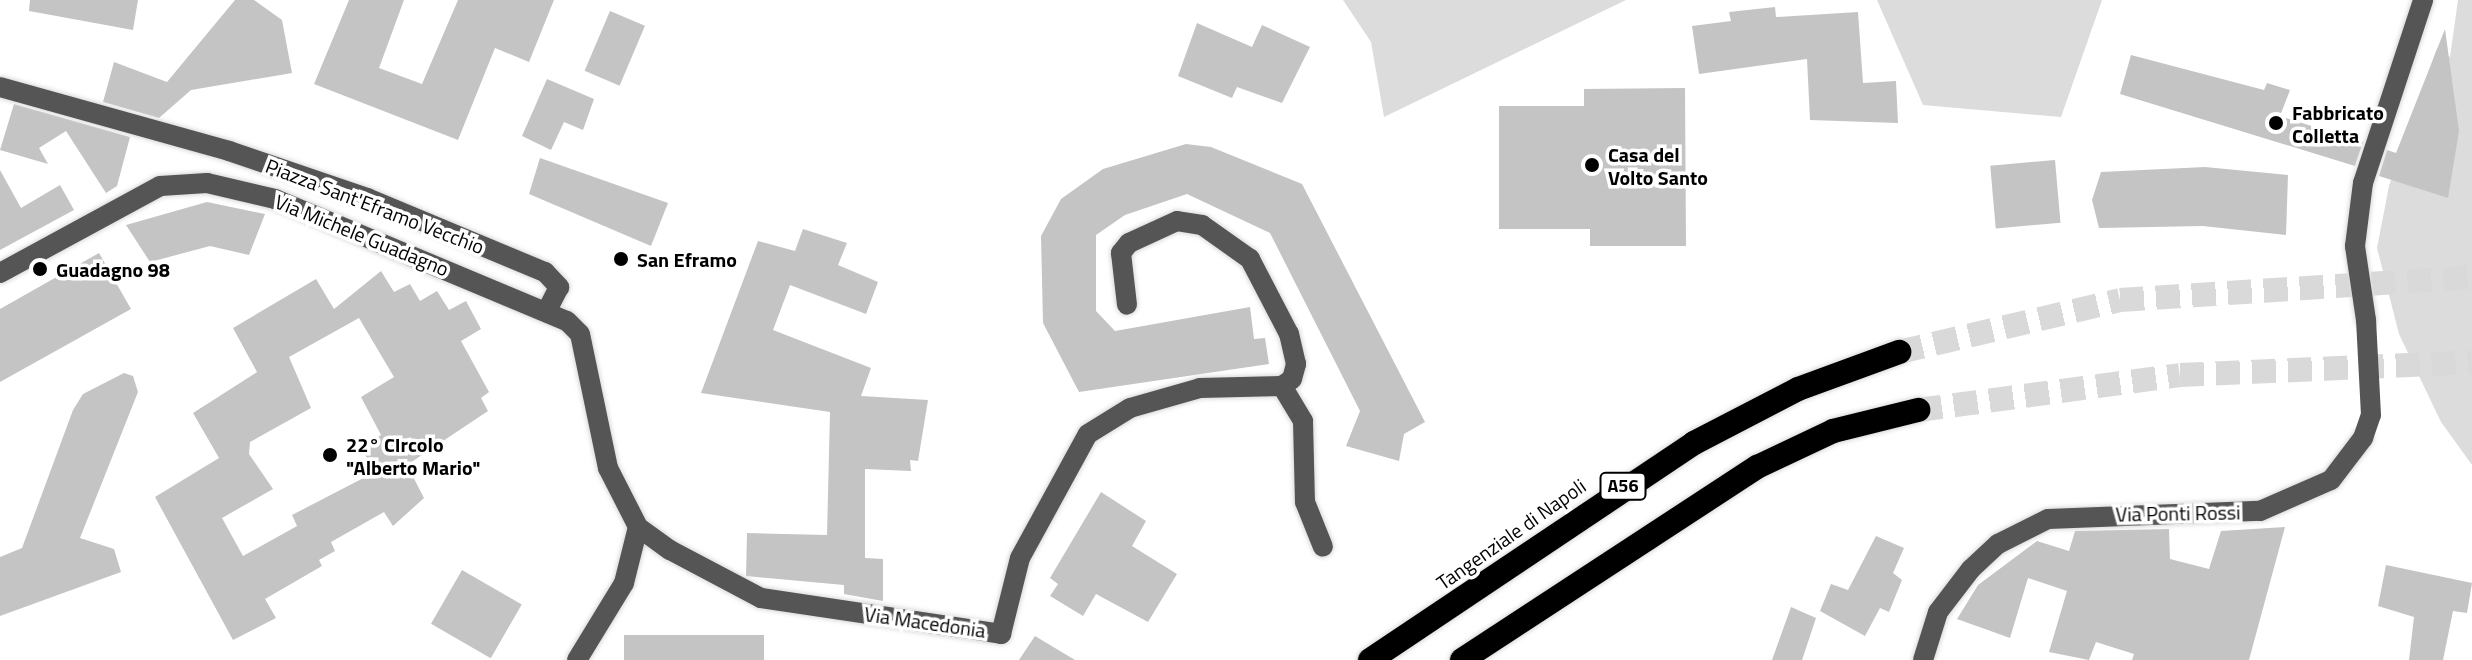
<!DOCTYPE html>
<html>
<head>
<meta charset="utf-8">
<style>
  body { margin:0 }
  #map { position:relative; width:2472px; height:660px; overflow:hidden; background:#fff; font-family:"Titillium Web",sans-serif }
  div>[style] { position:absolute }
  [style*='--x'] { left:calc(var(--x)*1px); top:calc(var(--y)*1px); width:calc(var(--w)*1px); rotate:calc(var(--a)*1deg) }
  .green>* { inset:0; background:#dcdcdc }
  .building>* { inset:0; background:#c4c4c4; transform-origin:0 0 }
  .highway-tunnel>* { height:24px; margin-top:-12px; transform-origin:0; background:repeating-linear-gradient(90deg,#d9d9d9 0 24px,transparent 0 36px) }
  .roads { filter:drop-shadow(0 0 2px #dbdbdb) drop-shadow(0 0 2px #dbdbdb) }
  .minor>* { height:20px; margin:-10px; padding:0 10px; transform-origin:10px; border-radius:10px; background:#555 }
  .highway>* { height:24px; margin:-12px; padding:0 12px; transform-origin:12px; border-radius:12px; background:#000 }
  .minor-bridge>* { height:20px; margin:-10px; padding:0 10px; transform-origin:10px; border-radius:10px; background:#555 }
  .dots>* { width:22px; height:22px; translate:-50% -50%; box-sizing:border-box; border:4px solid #fff; border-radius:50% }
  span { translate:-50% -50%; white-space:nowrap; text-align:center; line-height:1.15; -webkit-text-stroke:7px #fff; paint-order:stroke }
  .shield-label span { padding:2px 6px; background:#fff; border:2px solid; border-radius:6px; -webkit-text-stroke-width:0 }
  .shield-label { font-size:18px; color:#000; font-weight:700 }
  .poi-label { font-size:20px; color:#000; font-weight:700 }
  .left { translate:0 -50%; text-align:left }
  .street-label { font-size:20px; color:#000 }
</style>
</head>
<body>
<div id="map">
  <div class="green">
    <div style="clip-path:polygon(1343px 0,1626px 0,1384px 117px,1371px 42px)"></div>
    <div style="clip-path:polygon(1877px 0,2102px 0,2061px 117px,1923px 105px)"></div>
    <div style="clip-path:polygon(2458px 0,2472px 0,2472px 465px,2441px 422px,2399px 334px,2377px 248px,2389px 186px,2437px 48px,2450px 57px)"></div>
  </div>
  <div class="building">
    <div style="clip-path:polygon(30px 0,138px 0,133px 30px,29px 11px)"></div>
    <div style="clip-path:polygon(235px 0,254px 0,282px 20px,292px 73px,191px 90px,159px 118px,103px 102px,114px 62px,167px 82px)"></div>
    <div style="clip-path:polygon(349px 0,404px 0,379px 68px,422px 84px,458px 0,554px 0,529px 62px,495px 48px,458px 140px,314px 84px)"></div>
    <div style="clip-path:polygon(1775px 7px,1776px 17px,1858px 12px,1863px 83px,1896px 81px,1898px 123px,1810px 120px,1807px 59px,1699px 74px,1692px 26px,1731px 21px,1729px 12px)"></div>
    <div style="left:610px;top:11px;width:38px;height:65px;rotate:23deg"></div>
    <div style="clip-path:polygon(1197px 23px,1252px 47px,1262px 25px,1310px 47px,1282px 103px,1237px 87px,1232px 98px,1178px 76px)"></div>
    <div style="clip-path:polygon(2445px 29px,2459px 131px,2448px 198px,2379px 176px,2387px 150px,2396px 153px)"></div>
    <div style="clip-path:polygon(2131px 55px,2264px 90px,2267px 83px,2290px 90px,2280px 116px,2363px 142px,2355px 166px,2120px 94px)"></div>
    <div style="clip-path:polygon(547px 79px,594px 99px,583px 130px,564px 122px,551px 150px,522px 136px)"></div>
    <div style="clip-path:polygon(1685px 88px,1686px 246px,1590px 246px,1590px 229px,1499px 229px,1499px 106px,1584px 106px,1584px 89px)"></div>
    <div style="clip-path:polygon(14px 104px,130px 137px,117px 186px,106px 193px,66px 131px,39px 148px,48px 164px,0 150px)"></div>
    <div style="clip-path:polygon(1186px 144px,1211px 147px,1302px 184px,1425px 422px,1404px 434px,1399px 461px,1346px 446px,1360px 411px,1270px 233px,1187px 194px,1125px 215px,1096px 235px,1096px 311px,1115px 331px,1250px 307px,1254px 339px,1265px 338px,1269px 364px,1079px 392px,1043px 323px,1041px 236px,1061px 199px,1103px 169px)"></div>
    <div style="clip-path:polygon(540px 158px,668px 203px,651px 246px,529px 194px)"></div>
    <div style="left:2055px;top:160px;width:63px;height:65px;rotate:85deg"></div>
    <div style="clip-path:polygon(2205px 167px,2288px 175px,2286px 235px,2203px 226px,2099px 228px,2092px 200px,2101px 172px)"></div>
    <div style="clip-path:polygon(0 170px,21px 208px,60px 185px,74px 210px,0 250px)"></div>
    <div style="clip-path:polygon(207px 202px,265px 214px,249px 255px,210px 246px,150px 262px,126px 225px)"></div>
    <div style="clip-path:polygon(803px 229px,847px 243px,838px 265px,878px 282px,866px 314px,790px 285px,773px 330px,871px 368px,861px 396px,928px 400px,918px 461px,910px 460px,911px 471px,865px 469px,865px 558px,883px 559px,883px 601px,844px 594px,844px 585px,746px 576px,747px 533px,827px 535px,830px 412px,701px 393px,758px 241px,795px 251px)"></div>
    <div style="clip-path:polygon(99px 253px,131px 309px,0 382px,0 309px)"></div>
    <div style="clip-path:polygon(evenodd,381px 271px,394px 292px,410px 284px,420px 301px,437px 291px,449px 310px,466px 301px,481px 329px,461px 341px,489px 392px,481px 398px,488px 411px,407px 465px,424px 498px,393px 526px,384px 512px,331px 542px,335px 551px,319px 560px,322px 566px,265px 599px,276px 618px,233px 640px,155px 497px,219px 458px,193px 413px,257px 372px,233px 328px,316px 279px,334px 309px,381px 271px,359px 318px,394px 377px,361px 397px,381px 435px,361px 448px,375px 472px,292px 515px,297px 526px,243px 556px,222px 518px,273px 489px,249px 454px,250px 442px,311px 408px,289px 357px,359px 318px)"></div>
    <div style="clip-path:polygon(124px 373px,133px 376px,138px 392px,80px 538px,114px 549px,121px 572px,0 616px,0 557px,22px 548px,73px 410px,83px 394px)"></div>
    <div style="clip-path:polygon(1101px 492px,1146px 521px,1132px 546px,1177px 574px,1148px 622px,1096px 594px,1083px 616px,1050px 596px,1058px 584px,1050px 578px)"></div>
    <div style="clip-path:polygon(2285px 527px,2249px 660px,2132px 660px,2134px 654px,2096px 642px,2089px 660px,2049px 652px,2067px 591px,2028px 578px,2010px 638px,1957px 619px,1978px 585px,2037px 541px,2069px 551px,2075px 531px,2169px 529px,2170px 559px,2209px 569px,2221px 531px)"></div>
    <div style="clip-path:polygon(1876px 536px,1904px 548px,1893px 573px,1902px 580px,1889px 612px,1880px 608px,1865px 636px,1820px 611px,1831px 584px,1848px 590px)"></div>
    <div style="clip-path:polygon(2386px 565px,2472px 583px,2467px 613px,2453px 611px,2443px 660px,2409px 660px,2414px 617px,2378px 606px)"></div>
    <div style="left:462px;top:570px;width:69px;height:62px;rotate:30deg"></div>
    <div style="clip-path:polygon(1791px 607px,1816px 618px,1802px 660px,1772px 660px)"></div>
    <div style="left:624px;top:635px;width:140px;height:25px"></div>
    <div style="clip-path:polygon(1035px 636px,1075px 660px,1019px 660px)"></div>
  </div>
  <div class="highway-tunnel">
    <div style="--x:1899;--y:352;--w:227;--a:-13.2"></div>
    <div style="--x:2120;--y:300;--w:353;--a:-3.7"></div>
    <div style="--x:1918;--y:410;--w:264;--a:-7.6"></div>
    <div style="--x:2180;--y:375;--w:292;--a:-2.5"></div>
  </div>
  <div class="roads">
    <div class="minor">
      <div style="--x:0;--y:87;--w:238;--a:15.6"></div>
      <div style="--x:229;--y:151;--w:146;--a:18.8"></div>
      <div style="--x:367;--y:198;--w:193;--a:22.6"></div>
      <div style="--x:545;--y:272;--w:21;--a:47"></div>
      <div style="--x:559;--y:287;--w:25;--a:117"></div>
      <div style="--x:0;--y:273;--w:182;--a:-28.5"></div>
      <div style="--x:160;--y:186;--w:47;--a:-3.7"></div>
      <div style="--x:207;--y:183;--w:70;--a:13.2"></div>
      <div style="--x:275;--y:199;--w:316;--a:22.7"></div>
      <div style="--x:567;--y:321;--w:18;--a:45"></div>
      <div style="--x:580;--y:334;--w:137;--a:78.2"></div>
      <div style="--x:608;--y:468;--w:66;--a:63"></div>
      <div style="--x:638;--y:527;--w:39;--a:36"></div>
      <div style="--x:670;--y:550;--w:103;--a:27.8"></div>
      <div style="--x:761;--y:598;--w:243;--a:8.5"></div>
      <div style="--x:1001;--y:634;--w:78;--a:-76"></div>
      <div style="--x:1020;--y:558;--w:141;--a:-61.3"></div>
      <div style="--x:1088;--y:434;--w:49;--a:-31.8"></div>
      <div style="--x:1130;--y:408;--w:73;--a:-15.9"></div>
      <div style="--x:1200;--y:388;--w:82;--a:-1.4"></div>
      <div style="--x:1282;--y:386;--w:12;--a:-35"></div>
      <div style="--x:1292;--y:379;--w:16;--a:-75"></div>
      <div style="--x:1296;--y:364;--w:31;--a:-103"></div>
      <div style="--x:1289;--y:334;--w:85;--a:-117.5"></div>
      <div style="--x:1250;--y:259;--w:59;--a:-144.7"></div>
      <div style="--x:1202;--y:225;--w:25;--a:-171"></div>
      <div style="--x:1177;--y:221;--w:53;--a:155.4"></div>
      <div style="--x:1129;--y:243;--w:13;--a:129"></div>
      <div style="--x:1121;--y:253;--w:52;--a:83.4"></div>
      <div style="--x:2366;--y:320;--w:75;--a:-98.5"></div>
      <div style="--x:2355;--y:246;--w:64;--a:-82.8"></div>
      <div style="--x:2363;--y:183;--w:193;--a:-71.8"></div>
      <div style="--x:1282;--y:386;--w:41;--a:59"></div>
      <div style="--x:1303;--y:421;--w:81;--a:88.6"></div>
      <div style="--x:1305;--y:502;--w:48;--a:68.2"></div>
      <div style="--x:577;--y:660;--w:90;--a:-58.6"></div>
      <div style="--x:624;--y:583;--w:58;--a:-76"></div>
      <div style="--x:1923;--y:660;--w:50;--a:-72.6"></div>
      <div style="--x:1938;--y:612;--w:54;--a:-52.5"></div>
      <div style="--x:1971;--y:569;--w:37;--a:-43"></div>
      <div style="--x:1998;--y:544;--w:56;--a:-26.6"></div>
      <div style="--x:2048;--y:519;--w:212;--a:-2.2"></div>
      <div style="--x:2260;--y:511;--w:77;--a:-23.6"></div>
      <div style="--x:2331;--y:480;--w:53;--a:-52.7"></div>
    </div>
    <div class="highway">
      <div style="--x:1370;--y:660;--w:390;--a:-33.8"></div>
      <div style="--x:1694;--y:443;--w:117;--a:-27.4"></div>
      <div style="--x:1798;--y:389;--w:108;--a:-20.1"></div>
      <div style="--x:1462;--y:660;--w:353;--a:-33.2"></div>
      <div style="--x:1757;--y:467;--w:84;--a:-25.3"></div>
      <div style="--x:1833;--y:431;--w:88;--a:-13.9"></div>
    </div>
  </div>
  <div class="minor-bridge">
    <div style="--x:2363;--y:438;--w:24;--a:-71"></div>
    <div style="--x:2371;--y:415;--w:95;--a:-93"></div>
  </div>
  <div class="dots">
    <div style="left:2276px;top:123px;background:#000"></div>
    <div style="left:1592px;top:165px;background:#000"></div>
    <div style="left:621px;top:259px;background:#000"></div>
    <div style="left:40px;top:269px;background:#000"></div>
    <div style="left:330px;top:455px;background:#000"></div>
  </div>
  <div class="shield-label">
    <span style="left:1623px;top:486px">A56</span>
  </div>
  <div class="poi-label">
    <span class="left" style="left:2292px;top:124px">Fabbricato<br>Colletta</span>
    <span class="left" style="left:1608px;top:166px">Casa del<br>Volto Santo</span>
    <span class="left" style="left:637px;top:259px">San Eframo</span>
    <span class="left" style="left:56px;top:269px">Guadagno 98</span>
    <span class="left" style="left:346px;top:456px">22° CIrcolo<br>"Alberto Mario"</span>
  </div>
  <div class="street-label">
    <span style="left:375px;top:206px;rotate:21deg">Piazza Sant'Eframo Vecchio</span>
    <span style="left:362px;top:235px;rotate:22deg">Via Michele Guadagno</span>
    <span style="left:2178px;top:513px;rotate:-1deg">Via Ponti Rossi</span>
    <span style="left:1511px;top:534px;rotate:-35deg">Tangenziale di Napoli</span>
    <span style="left:925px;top:622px;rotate:8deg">Via Macedonia</span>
  </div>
</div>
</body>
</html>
